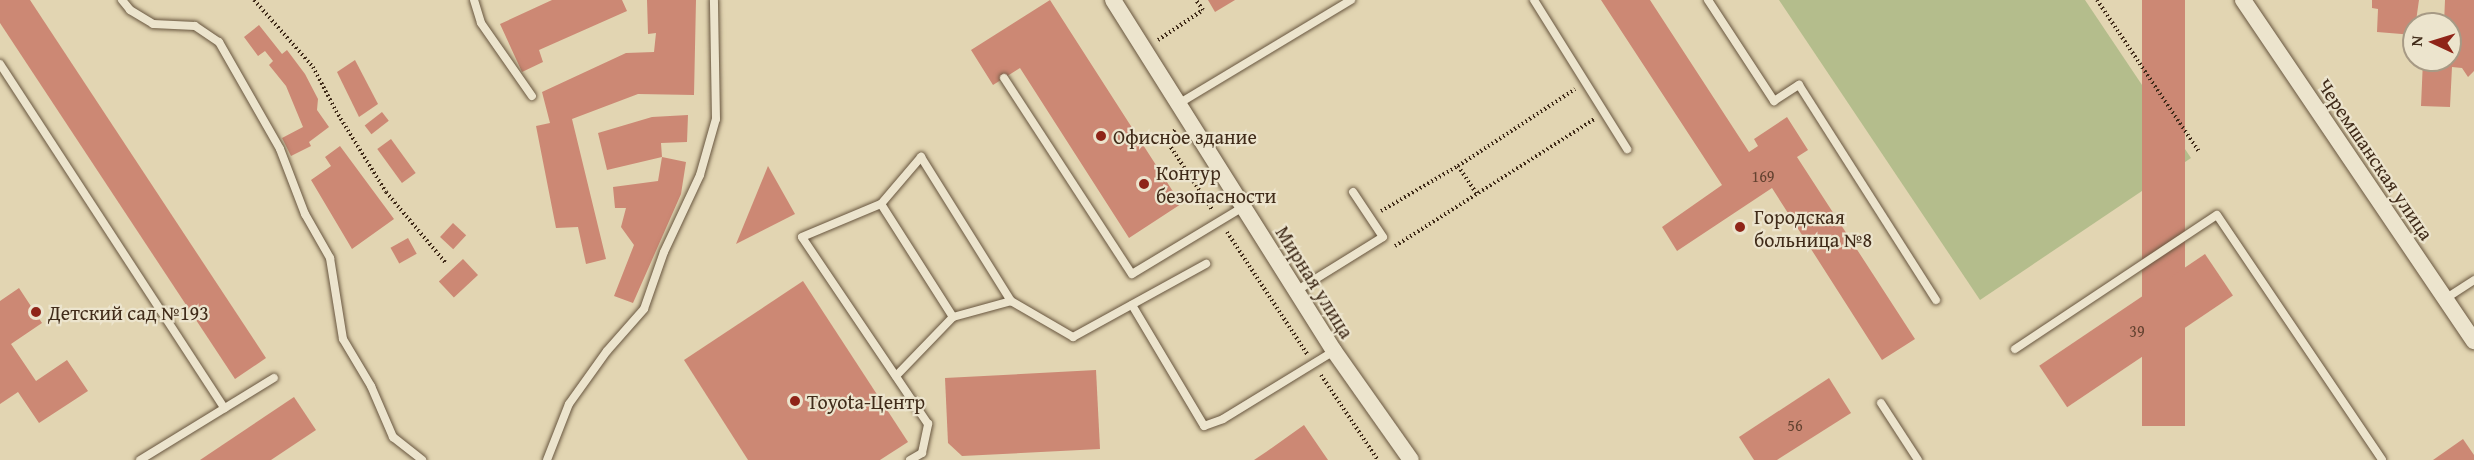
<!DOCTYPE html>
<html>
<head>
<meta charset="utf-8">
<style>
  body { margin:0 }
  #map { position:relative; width:2474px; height:460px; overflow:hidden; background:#e2d5b2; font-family:"Gentium Book Plus",serif }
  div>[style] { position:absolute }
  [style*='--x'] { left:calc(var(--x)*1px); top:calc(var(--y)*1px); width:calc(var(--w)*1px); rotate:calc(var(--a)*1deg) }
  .green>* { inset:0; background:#b4bd8c }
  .building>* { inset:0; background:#cc8874; transform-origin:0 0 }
  .path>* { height:4px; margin-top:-2px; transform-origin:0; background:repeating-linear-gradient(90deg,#402b19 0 1.5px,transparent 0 4.5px) }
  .roads { filter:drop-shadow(0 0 2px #68563f) drop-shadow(0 0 2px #68563f) }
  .lane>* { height:8px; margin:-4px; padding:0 4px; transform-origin:4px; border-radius:4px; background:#ece4cd }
  .street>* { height:16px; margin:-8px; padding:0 8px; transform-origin:8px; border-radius:8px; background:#ece4cd }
  .dots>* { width:16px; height:16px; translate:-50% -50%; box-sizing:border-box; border:3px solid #ece4cd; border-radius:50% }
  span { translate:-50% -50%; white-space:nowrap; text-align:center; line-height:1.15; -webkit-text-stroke:4.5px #ece4cd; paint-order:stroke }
  .number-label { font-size:16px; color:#634230 }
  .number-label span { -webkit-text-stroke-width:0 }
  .poi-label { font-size:20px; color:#402b19 }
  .left { translate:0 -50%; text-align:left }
  .street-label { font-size:20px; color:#402b19 }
  .north { position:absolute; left:2402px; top:12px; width:60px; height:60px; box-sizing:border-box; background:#ece4cd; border:2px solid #a79a85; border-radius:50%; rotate:274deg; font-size:16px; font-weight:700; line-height:24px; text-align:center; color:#402b19 }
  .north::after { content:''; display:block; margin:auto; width:21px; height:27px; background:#8f2418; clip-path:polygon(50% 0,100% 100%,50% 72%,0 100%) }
</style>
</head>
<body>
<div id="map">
  <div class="green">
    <div style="clip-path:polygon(1779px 0,2085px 0,2191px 158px,1980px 300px)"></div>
  </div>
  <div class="building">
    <div style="clip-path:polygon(0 0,30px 0,266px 358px,235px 379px,0 23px)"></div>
    <div style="clip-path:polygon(552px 0,622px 0,627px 11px,539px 50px,543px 62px,522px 72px,500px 24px)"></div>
    <div style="clip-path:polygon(647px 0,696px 0,694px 95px,638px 94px,572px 119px,606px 259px,586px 264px,578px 227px,556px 228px,536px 126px,550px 123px,542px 92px,626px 53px,654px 52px,656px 33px,648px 34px)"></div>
    <div style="clip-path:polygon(1050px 0,1181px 204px,1129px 238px,1020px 68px,993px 85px,971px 50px)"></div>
    <div style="clip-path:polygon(1208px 0,1235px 0,1215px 12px)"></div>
    <div style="clip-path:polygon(1601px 0,1650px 0,1749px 152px,1758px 146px,1754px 139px,1787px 117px,1808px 150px,1797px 157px,1915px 339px,1882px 360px,1772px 188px,1677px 251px,1662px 227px,1722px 185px)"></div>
    <div style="left:2142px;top:0;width:43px;height:426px"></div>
    <div style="clip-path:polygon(2372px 0,2419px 0,2414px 35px,2377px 32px,2378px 9px,2372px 8px)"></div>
    <div style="clip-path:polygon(2445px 0,2474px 0,2474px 71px,2468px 77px,2462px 68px,2452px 67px,2450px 107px,2421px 106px,2423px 60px,2450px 60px,2450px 46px,2456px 46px,2457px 28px,2444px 24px)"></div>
    <div style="clip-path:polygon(259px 25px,282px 54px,287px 50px,305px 74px,318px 99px,317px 110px,329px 127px,309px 142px,311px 146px,291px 156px,282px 138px,303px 127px,286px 86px,269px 65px,273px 61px,265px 51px,258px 56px,244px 37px)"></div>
    <div style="clip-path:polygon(355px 60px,378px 104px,359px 117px,337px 72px)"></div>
    <div style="left:382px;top:112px;width:11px;height:22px;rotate:52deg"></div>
    <div style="clip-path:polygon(688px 115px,687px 142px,661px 143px,662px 157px,607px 170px,598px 133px,652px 117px)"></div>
    <div style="left:391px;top:139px;width:42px;height:17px;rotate:54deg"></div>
    <div style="clip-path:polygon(340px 146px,394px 219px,352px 249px,311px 180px,331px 166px,325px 157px)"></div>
    <div style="clip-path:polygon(662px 157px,686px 162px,681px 194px,633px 303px,614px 296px,634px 245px,621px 227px,626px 208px,615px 208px,613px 187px,658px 181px)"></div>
    <div style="clip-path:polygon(768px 166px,795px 214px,736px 244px)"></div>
    <div style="left:453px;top:223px;width:18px;height:19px;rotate:43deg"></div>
    <div style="left:408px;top:238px;width:18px;height:20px;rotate:61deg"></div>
    <div style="left:2205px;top:254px;width:50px;height:200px;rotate:56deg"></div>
    <div style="left:463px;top:259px;width:22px;height:33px;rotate:47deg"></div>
    <div style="clip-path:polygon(803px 281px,908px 442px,880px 460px,748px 460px,684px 360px)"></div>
    <div style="clip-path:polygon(19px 288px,42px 323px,11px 344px,36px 381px,67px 360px,88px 391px,39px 423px,18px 392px,0 404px,0 301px)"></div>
    <div style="clip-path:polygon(1096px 370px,1100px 449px,962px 456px,948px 443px,945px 378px)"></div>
    <div style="clip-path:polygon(1829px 378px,1851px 413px,1777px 460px,1754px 460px,1739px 437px)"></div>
    <div style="clip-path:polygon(294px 397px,316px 430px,271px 460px,200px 460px)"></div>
    <div style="clip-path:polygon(1304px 425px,1328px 460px,1254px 460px,1266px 452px)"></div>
    <div style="clip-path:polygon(2463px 439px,2474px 455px,2474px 460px,2433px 460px)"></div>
  </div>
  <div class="path">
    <div style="--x:254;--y:0;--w:89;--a:48.6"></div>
    <div style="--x:313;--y:67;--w:50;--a:62.4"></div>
    <div style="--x:336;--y:111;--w:95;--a:58.3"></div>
    <div style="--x:386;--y:192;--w:92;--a:49.9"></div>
    <div style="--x:2097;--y:0;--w:184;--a:56.1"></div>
    <div style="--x:1158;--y:40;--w:54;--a:-33.7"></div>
    <div style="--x:1203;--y:10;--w:12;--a:-125"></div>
    <div style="--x:1175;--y:130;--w:13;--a:132"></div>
    <div style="--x:1166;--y:140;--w:85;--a:56.5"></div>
    <div style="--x:1458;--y:166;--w:34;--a:56"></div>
    <div style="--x:1381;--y:211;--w:89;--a:-30.3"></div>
    <div style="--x:1458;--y:166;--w:140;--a:-33.3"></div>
    <div style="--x:1227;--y:232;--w:146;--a:56.7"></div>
    <div style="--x:1395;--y:246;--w:236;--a:-32.5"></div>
    <div style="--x:1321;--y:375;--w:102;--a:56.2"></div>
  </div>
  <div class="roads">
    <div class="lane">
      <div style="--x:122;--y:0;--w:13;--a:51"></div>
      <div style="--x:130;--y:10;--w:27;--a:31"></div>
      <div style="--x:153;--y:24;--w:42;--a:2.7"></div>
      <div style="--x:195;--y:26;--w:29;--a:34"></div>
      <div style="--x:219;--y:42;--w:123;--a:60.3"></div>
      <div style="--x:280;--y:149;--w:70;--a:69"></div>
      <div style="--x:305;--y:214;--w:51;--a:60.4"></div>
      <div style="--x:330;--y:258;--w:82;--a:80.9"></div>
      <div style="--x:343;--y:339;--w:55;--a:59.2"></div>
      <div style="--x:371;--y:386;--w:56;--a:66.7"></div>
      <div style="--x:393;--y:437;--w:37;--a:38"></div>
      <div style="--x:474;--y:0;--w:24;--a:73"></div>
      <div style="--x:481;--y:23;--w:89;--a:55.1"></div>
      <div style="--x:1534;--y:0;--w:176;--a:58"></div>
      <div style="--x:1708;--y:0;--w:121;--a:56.8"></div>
      <div style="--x:1774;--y:101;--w:30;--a:-33"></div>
      <div style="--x:1799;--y:85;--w:255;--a:57.5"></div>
      <div style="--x:0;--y:64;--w:411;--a:56.9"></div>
      <div style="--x:1004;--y:78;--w:234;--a:56.9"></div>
      <div style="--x:1132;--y:274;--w:130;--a:-31.1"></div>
      <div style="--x:1178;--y:104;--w:202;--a:-31"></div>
      <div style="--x:881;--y:204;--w:134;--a:57.5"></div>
      <div style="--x:1296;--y:291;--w:102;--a:-31.8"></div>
      <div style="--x:1383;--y:237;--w:54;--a:-123.7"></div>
      <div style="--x:2445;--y:299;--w:35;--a:-33"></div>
      <div style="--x:1132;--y:305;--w:141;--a:59.2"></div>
      <div style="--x:1204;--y:426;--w:20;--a:-20"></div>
      <div style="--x:1223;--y:419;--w:130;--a:-31.5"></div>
      <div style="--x:2015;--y:349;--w:242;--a:-33.6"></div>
      <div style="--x:2217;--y:215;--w:295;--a:56"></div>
      <div style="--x:896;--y:376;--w:82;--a:-46"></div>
      <div style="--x:953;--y:317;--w:60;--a:-15.4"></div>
      <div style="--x:1011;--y:301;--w:72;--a:30.1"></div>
      <div style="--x:1073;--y:337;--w:152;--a:-28.8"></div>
      <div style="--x:1881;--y:403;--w:68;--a:57"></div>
      <div style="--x:140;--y:460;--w:157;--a:-31.5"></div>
      <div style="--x:547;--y:460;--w:60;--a:-68.6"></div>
      <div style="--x:569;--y:404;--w:65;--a:-54.4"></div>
      <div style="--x:607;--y:351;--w:56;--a:-48.6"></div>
      <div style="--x:644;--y:309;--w:60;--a:-70.7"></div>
      <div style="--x:664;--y:252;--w:85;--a:-64.9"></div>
      <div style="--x:700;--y:175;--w:58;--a:-74.1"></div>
      <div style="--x:716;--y:119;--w:119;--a:-91"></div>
      <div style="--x:910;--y:460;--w:14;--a:-30"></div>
      <div style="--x:922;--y:453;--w:30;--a:-78"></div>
      <div style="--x:928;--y:424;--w:225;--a:-124"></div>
      <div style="--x:802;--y:237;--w:86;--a:-22.7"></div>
      <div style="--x:881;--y:204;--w:62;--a:-49.6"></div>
      <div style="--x:921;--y:157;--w:170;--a:58"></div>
    </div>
    <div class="street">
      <div style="--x:1113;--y:0;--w:415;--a:57.8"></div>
      <div style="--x:1334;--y:351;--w:133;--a:54.8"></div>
      <div style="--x:2243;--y:0;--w:412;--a:55.9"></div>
    </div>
  </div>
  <div class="dots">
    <div style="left:1101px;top:136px;background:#8f2418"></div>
    <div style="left:1144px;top:184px;background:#8f2418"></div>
    <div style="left:1740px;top:227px;background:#8f2418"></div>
    <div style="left:36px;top:312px;background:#8f2418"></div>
    <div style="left:795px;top:401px;background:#8f2418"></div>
  </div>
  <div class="number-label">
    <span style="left:1763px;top:176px">169</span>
    <span style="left:2137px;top:331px">39</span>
    <span style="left:1795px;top:425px">56</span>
  </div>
  <div class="poi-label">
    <span class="left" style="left:1113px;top:136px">Офисное здание</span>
    <span class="left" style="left:1156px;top:184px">Контур<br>безопасности</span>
    <span class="left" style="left:1754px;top:228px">Городская<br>больница №8</span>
    <span class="left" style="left:48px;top:312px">Детский сад №193</span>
    <span class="left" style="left:807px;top:401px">Toyota-Центр</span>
  </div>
  <div class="street-label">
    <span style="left:2376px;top:159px;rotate:56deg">Черемшанская улица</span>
    <span style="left:1315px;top:282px;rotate:58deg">Мирная улица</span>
  </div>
  <div class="north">N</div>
</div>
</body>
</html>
